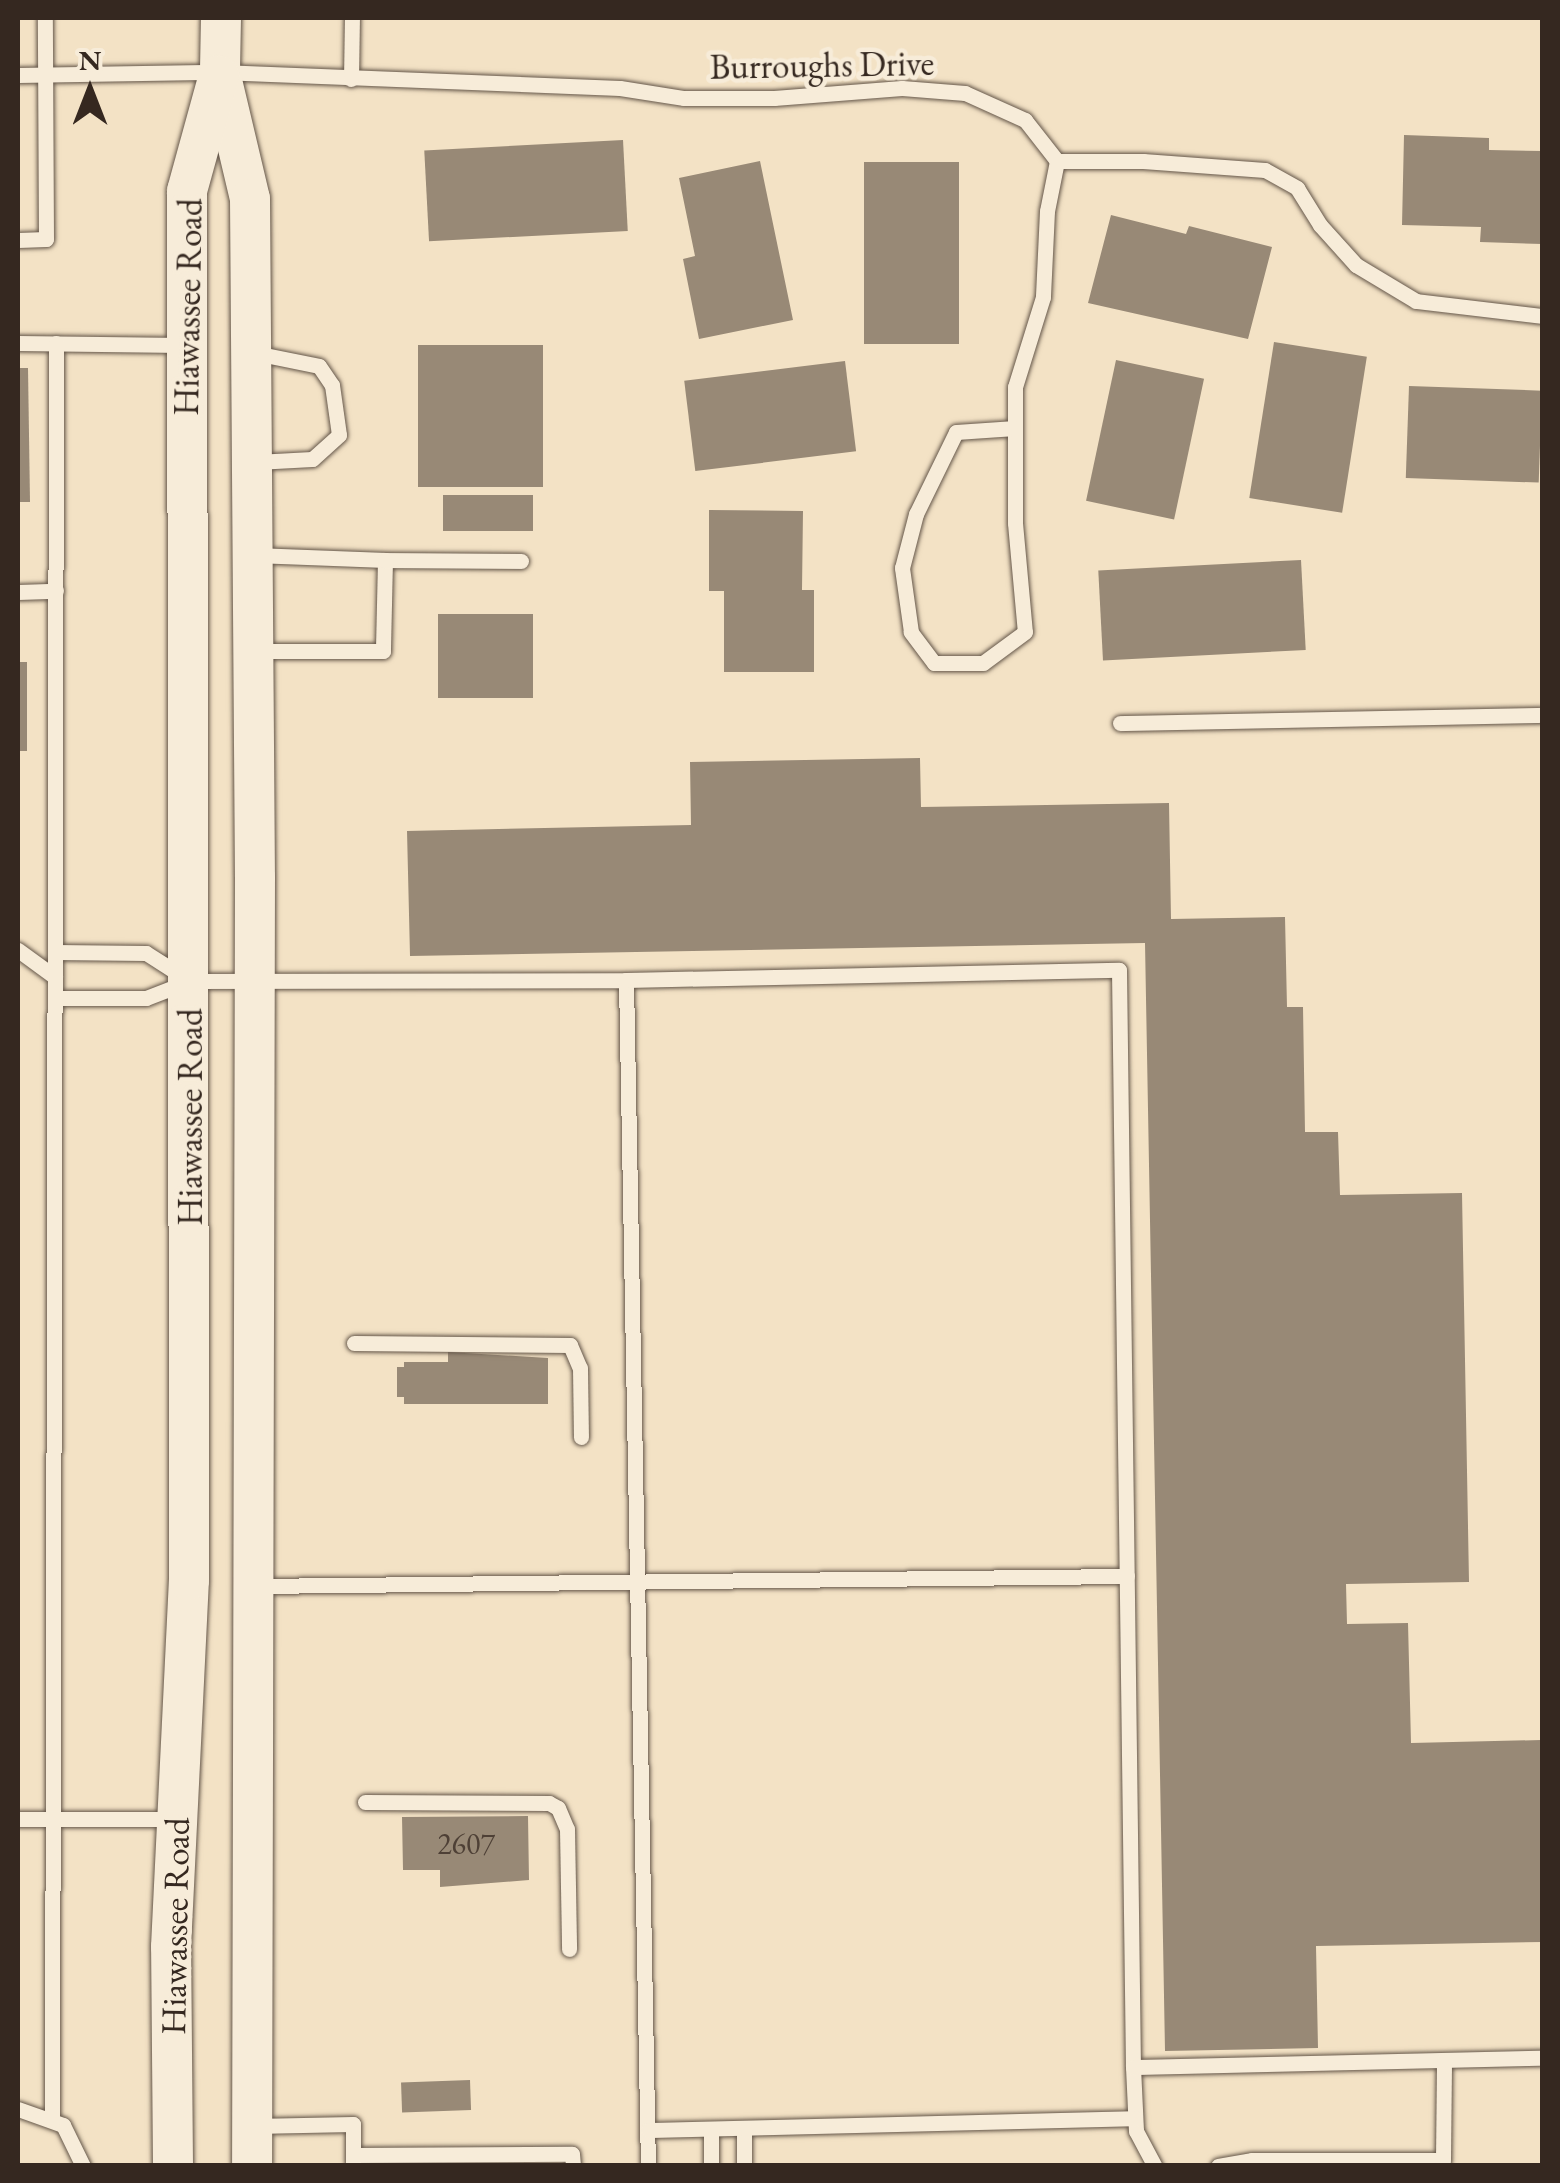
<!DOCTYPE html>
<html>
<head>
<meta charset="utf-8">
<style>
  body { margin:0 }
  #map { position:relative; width:1560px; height:2183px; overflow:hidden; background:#f3e2c5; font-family:"EB Garamond",serif }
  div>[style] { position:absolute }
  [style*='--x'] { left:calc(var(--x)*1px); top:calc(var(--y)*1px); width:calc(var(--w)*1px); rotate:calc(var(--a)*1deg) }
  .building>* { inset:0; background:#988976; transform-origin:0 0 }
  .roads { filter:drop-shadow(0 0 2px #645649) drop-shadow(0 0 2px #645649) }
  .lane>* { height:15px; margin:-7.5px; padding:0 7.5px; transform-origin:7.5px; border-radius:7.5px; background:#f7ecd9 }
  .secondary>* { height:40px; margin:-20px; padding:0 20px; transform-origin:20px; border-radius:20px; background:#f7ecd9 }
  span { translate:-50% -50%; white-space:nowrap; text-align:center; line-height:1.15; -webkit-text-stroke:9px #f7ecd9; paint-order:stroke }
  .number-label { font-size:30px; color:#4e4036 }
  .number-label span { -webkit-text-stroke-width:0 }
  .street-label { font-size:35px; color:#352820 }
  .frame { position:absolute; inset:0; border:20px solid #352820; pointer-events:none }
  .north { position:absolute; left:40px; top:40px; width:100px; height:100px; -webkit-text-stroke:8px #f7ecd9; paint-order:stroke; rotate:0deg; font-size:28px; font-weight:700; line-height:40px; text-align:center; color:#352820 }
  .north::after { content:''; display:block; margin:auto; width:35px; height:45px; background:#352820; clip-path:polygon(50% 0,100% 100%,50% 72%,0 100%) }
</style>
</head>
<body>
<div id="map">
  <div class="building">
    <div style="clip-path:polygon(1404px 135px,1489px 138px,1489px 150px,1542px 151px,1542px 244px,1480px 242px,1481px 227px,1402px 225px)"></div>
    <div style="left:623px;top:140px;width:91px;height:199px;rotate:87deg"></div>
    <div style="clip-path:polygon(760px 161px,793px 320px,699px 339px,683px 259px,695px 256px,679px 178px)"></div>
    <div style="left:864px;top:162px;width:95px;height:182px"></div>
    <div style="clip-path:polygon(1111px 215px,1186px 234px,1189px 226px,1272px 247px,1248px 339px,1088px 303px)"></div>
    <div style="left:1274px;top:342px;width:94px;height:158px;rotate:9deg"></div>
    <div style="left:418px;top:345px;width:125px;height:142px"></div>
    <div style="left:1116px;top:360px;width:90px;height:144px;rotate:12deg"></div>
    <div style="left:845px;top:361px;width:91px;height:162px;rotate:83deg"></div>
    <div style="clip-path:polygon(18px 368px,28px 368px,30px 502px,18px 502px)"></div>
    <div style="left:1409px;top:386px;width:133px;height:92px;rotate:2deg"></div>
    <div style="left:443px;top:495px;width:90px;height:36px"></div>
    <div style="clip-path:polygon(709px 510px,803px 511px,802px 590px,814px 590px,814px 672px,724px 672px,724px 591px,709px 591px)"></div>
    <div style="left:1301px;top:560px;width:90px;height:203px;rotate:87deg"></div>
    <div style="left:438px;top:614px;width:95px;height:84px"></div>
    <div style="left:18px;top:662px;width:9px;height:89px"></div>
    <div style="clip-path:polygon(920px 758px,921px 807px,1169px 803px,1171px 919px,1285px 917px,1287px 1007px,1303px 1007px,1305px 1132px,1338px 1132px,1340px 1195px,1462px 1193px,1469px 1582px,1346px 1584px,1347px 1624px,1408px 1623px,1411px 1743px,1541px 1740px,1542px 1942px,1316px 1946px,1318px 2048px,1165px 2051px,1145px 943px,410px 956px,407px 831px,691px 825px,690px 762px)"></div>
    <div style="clip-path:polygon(448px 1352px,548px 1358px,548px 1404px,404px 1404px,404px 1397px,397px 1397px,397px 1367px,404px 1367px,404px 1362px,448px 1362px)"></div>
    <div style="clip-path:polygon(528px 1816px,529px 1880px,440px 1887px,440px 1870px,403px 1870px,402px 1817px)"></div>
    <div style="left:470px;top:2080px;width:30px;height:69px;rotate:88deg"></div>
  </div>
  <div class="roads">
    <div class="lane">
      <div style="--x:18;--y:75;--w:202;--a:-0.9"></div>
      <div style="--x:220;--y:72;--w:400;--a:2.3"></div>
      <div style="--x:620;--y:88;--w:65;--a:8.9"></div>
      <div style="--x:684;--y:98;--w:90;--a:0"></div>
      <div style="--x:774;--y:98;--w:128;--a:-4.5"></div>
      <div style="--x:902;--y:88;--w:63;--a:4.5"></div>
      <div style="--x:965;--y:93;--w:66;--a:24.2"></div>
      <div style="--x:1025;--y:120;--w:52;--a:52"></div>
      <div style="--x:1057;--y:161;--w:51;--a:101.3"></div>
      <div style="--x:1047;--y:211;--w:86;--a:92.7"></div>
      <div style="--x:1043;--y:297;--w:94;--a:107.3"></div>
      <div style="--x:1015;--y:387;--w:136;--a:90"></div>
      <div style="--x:1015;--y:523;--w:109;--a:84.8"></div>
      <div style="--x:1025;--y:632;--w:52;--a:143.6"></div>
      <div style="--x:983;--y:663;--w:49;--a:180"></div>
      <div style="--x:934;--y:663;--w:39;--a:-127"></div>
      <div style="--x:911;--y:632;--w:65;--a:-98"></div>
      <div style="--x:902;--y:568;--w:56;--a:-75.5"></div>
      <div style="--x:916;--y:514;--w:91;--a:-64"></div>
      <div style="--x:956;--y:432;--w:59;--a:-3.9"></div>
      <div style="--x:351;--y:79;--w:61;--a:-89.1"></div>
      <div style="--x:1057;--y:161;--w:86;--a:0"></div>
      <div style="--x:1143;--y:161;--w:122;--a:4.2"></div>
      <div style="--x:1265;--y:170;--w:37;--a:29"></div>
      <div style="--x:1297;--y:188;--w:44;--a:58.1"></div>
      <div style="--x:1320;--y:225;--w:54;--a:48"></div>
      <div style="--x:1356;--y:265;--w:70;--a:31"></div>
      <div style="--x:1416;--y:301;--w:127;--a:6.8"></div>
      <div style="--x:18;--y:240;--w:28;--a:-2"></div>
      <div style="--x:46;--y:239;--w:221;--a:-90.3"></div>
      <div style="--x:18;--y:343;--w:165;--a:0.7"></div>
      <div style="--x:255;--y:353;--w:65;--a:11.5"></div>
      <div style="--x:319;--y:366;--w:23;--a:56"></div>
      <div style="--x:332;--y:385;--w:50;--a:82"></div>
      <div style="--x:339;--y:435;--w:36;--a:138"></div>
      <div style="--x:312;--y:459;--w:56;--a:176.9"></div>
      <div style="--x:255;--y:555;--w:130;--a:2.2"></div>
      <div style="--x:385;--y:560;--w:91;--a:91.3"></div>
      <div style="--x:383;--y:651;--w:126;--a:180"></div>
      <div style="--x:385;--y:560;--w:136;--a:0.4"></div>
      <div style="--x:18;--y:592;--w:38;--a:-2"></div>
      <div style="--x:1120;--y:723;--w:422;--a:-1.1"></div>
      <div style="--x:18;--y:950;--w:46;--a:36.1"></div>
      <div style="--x:55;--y:952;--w:91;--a:0.6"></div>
      <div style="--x:146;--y:953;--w:43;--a:32.6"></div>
      <div style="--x:626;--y:980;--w:1186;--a:88.94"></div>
      <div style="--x:55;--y:998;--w:91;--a:0"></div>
      <div style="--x:146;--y:998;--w:47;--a:-21.1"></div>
      <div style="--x:190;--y:981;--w:436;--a:-0.1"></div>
      <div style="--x:626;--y:980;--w:493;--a:-1.2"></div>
      <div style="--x:1119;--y:970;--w:1097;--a:89.27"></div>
      <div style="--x:1133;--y:2067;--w:64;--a:87.3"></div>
      <div style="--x:1136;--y:2131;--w:40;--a:62"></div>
      <div style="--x:354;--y:1343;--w:216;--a:0.5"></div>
      <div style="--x:570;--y:1345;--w:25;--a:67"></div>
      <div style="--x:580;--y:1368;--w:69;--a:89.2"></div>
      <div style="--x:256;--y:1586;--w:871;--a:-0.66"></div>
      <div style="--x:365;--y:1802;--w:184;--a:0.3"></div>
      <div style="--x:549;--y:1803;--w:10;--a:29"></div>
      <div style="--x:558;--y:1808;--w:23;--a:67"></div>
      <div style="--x:567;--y:1829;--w:120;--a:89"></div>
      <div style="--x:18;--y:1819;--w:156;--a:0"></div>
      <div style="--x:1133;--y:2067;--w:409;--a:-1.3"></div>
      <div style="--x:18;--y:2109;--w:48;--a:19.6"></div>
      <div style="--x:63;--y:2125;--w:46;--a:64"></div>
      <div style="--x:52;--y:2120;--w:1777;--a:-89.87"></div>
      <div style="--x:253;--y:2126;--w:100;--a:-1.1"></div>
      <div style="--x:353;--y:2124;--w:38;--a:90"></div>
      <div style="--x:744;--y:2128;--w:38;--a:90"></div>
      <div style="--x:711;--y:2129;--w:37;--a:90"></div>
      <div style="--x:648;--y:2130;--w:487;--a:-1.4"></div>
      <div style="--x:353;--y:2155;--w:219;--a:-0.3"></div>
      <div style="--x:572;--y:2154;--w:12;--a:85"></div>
      <div style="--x:1218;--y:2166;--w:35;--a:-10"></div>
      <div style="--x:1252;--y:2160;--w:191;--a:0"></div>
      <div style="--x:1443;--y:2160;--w:100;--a:-89.4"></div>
    </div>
    <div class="secondary">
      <div style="--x:221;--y:18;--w:54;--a:91.1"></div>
      <div style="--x:220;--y:72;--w:130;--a:76.7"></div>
      <div style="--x:250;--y:199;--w:678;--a:89.58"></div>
      <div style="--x:255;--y:877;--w:1289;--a:90.13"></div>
      <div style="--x:173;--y:2166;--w:219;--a:-90.5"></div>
      <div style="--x:171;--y:1947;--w:367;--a:-87.2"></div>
      <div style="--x:189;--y:1580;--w:1389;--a:-90.08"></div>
      <div style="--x:187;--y:191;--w:120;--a:-74.6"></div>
    </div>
  </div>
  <div class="number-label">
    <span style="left:466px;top:1844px">2607</span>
  </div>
  <div class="street-label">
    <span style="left:822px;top:65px;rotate:-1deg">Burroughs Drive</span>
    <span style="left:188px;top:307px;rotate:-89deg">Hiawassee Road</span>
    <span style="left:190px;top:1117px;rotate:-90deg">Hiawassee Road</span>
    <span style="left:175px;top:1926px;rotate:-89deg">Hiawassee Road</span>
  </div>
  <div class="frame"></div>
  <div class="north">N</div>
</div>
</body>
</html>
